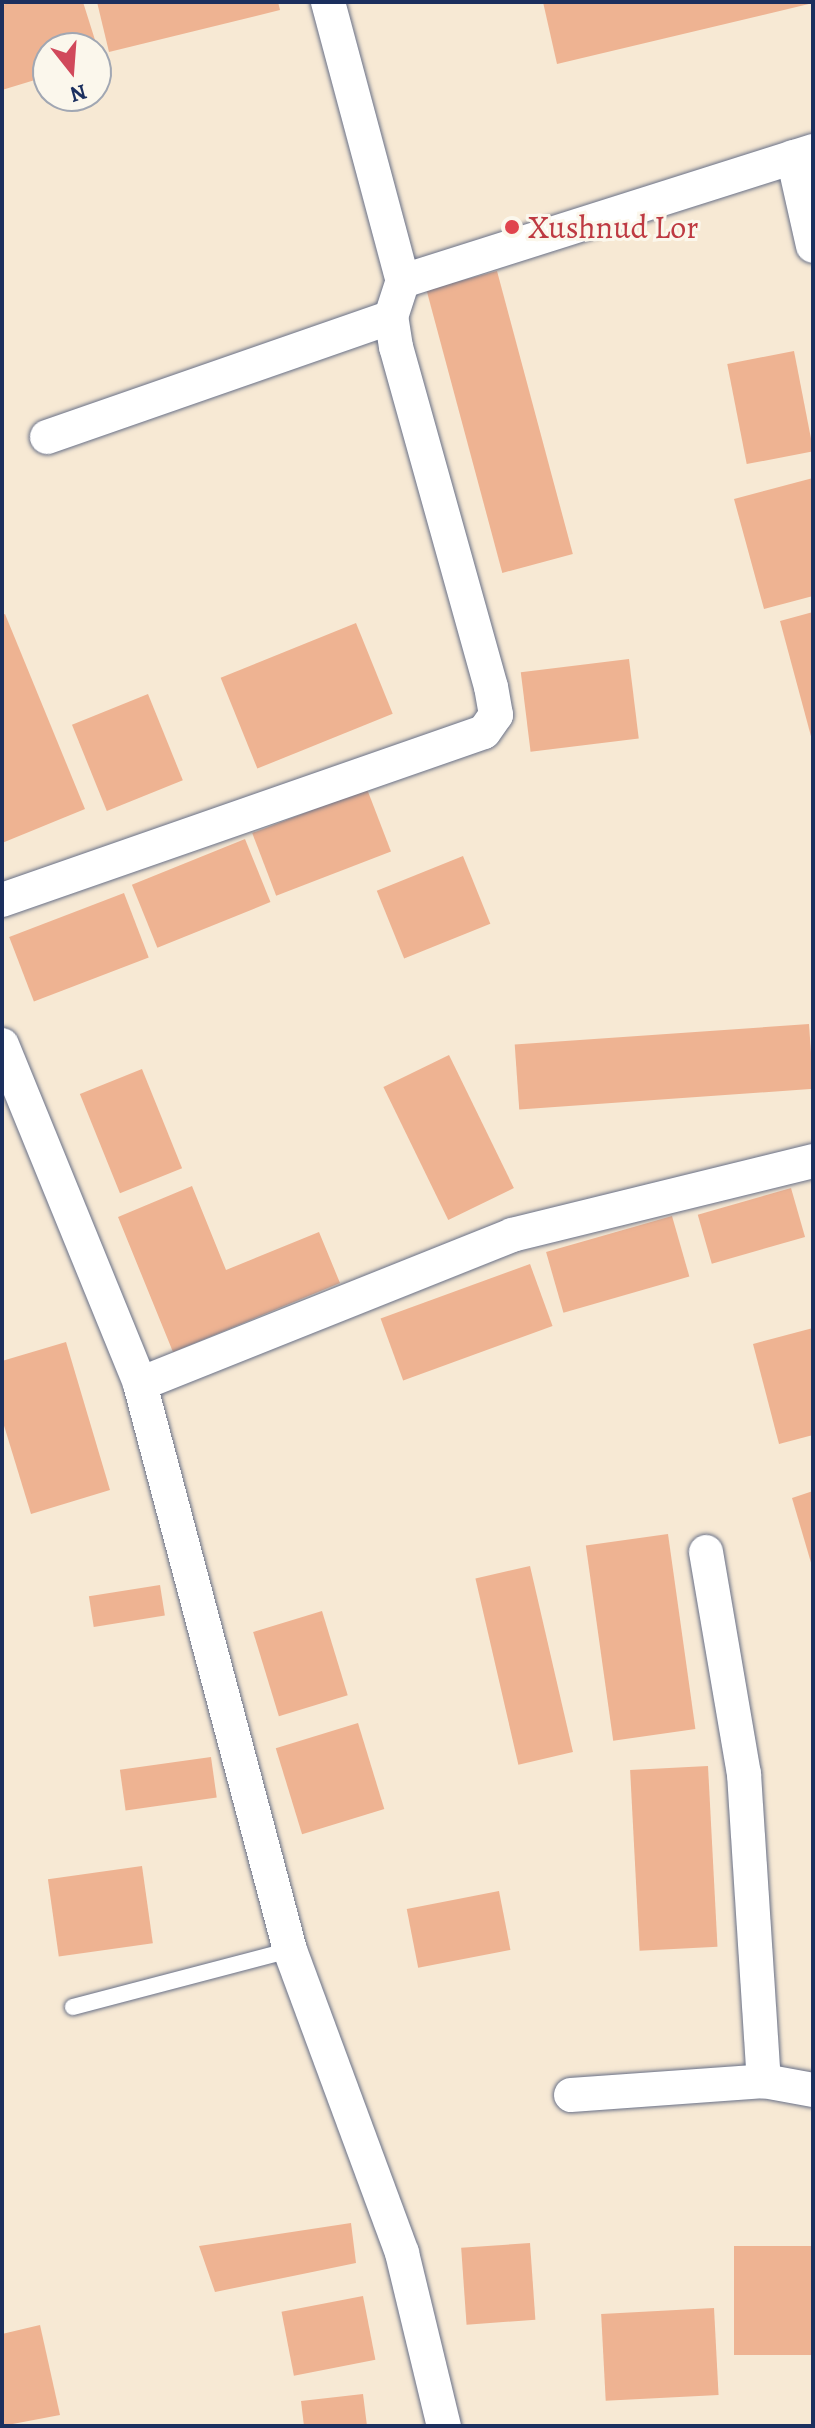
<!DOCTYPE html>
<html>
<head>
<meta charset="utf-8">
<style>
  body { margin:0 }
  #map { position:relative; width:815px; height:2428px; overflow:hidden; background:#f7e9d4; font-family:Alegreya,serif }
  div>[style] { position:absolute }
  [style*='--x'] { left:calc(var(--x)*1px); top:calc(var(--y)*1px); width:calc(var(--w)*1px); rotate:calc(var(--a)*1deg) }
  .building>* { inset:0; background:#eeb392; transform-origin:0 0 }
  .roads { filter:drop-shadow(0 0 2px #687087) drop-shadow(0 0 2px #687087) }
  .lane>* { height:16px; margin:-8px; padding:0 8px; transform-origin:8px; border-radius:8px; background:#fff }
  .street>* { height:34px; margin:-17px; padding:0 17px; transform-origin:17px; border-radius:17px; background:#fff }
  .dots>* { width:22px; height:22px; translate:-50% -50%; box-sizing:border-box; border:4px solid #fbf7ec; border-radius:50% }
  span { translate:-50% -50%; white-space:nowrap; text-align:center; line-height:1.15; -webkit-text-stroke:6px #fbf7ec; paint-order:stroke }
  .health-label { font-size:32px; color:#be3a42 }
  .left { translate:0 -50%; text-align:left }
  .frame { position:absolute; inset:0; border:4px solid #1b2f5e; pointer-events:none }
  .north { position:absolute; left:32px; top:32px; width:80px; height:80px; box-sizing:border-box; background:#fbf7ec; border:2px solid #a1a7b3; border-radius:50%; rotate:163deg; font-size:22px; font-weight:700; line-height:32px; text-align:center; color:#1b2f5e }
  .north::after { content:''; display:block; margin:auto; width:28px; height:36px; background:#d1495b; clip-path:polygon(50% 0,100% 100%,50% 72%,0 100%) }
</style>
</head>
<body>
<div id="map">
  <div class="building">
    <div style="clip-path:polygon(13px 2px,83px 2px,101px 59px,96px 48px,48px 48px,48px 76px,2px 90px,2px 5px)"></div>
    <div style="clip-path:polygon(97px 2px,278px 2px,280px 10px,109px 52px)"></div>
    <div style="clip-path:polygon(543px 2px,813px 2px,813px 3px,557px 64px)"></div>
    <div style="left:497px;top:271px;width:293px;height:73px;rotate:75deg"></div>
    <div style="left:794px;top:351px;width:102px;height:68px;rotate:79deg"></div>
    <div style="clip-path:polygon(813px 478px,813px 596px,764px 609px,734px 499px)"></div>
    <div style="clip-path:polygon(813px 612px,813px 740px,812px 740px,780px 621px)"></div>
    <div style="clip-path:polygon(5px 614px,85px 809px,2px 843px,2px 615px)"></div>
    <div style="left:356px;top:623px;width:98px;height:146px;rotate:68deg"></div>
    <div style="left:629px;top:659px;width:80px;height:109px;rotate:83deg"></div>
    <div style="left:148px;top:694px;width:93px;height:82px;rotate:68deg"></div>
    <div style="left:367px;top:789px;width:67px;height:123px;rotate:69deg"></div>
    <div style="left:245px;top:839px;width:68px;height:122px;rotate:68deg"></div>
    <div style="left:463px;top:856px;width:73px;height:93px;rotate:68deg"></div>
    <div style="left:124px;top:893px;width:69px;height:123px;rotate:69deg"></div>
    <div style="left:809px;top:1024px;width:65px;height:295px;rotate:86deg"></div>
    <div style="left:449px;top:1055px;width:148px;height:73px;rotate:64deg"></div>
    <div style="left:142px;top:1069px;width:107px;height:67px;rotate:68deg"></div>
    <div style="clip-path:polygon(192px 1186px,226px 1270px,319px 1232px,340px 1283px,173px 1352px,118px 1217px)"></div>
    <div style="left:791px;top:1188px;width:51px;height:97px;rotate:74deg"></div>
    <div style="left:672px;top:1216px;width:63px;height:131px;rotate:74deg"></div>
    <div style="left:530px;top:1264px;width:66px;height:159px;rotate:70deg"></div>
    <div style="clip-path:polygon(813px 1328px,813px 1435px,779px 1444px,753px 1344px)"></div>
    <div style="clip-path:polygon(66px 1342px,110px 1490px,31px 1514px,2px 1419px,2px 1361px)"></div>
    <div style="clip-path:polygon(813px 1491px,813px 1565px,812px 1566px,792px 1498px)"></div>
    <div style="left:668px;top:1534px;width:197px;height:83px;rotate:82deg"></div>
    <div style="left:530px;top:1566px;width:191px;height:56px;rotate:77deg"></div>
    <div style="left:160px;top:1585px;width:31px;height:72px;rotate:81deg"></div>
    <div style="left:322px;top:1611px;width:88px;height:72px;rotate:73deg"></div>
    <div style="left:358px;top:1723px;width:90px;height:86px;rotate:73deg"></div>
    <div style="left:211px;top:1757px;width:41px;height:92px;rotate:82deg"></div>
    <div style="left:708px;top:1766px;width:181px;height:78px;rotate:87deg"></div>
    <div style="left:142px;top:1866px;width:78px;height:95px;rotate:82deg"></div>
    <div style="left:499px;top:1891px;width:60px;height:94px;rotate:79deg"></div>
    <div style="clip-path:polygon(351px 2223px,356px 2263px,215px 2292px,199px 2246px)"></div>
    <div style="left:530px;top:2243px;width:77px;height:69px;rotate:86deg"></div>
    <div style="left:813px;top:2246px;width:109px;height:79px;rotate:90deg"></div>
    <div style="left:363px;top:2296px;width:65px;height:83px;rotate:79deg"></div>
    <div style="left:714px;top:2308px;width:87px;height:113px;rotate:87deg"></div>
    <div style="clip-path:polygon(40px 2325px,60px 2415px,2px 2426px,2px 2334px)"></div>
    <div style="clip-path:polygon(363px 2394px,367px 2426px,304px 2426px,301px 2401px)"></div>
  </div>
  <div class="roads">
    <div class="lane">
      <div style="--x:73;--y:2007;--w:224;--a:-14.7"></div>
    </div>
    <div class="street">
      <div style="--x:328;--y:2;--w:289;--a:75"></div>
      <div style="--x:793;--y:157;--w:91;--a:77.3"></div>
      <div style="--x:47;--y:437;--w:364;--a:-19.2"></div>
      <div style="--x:2;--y:900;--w:510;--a:-19.22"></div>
      <div style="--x:484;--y:732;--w:21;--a:-55"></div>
      <div style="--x:496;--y:715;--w:28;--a:-100"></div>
      <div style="--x:491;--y:687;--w:353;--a:-105.6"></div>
      <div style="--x:396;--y:347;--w:30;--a:-99"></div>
      <div style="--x:391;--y:317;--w:38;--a:-72"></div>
      <div style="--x:403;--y:281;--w:430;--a:-17.6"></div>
      <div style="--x:2;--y:1045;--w:366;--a:67.8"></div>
      <div style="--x:140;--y:1384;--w:586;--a:75.16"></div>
      <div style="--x:290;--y:1950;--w:323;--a:69.7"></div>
      <div style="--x:402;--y:2253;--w:178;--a:76.4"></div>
      <div style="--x:140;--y:1384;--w:401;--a:-21.8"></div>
      <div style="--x:512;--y:1235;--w:310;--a:-13.8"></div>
      <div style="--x:706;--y:1552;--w:225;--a:80.3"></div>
      <div style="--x:744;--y:1774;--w:308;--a:86.3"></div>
      <div style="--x:571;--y:2095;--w:194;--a:-4.1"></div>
      <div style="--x:764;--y:2081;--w:50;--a:10.4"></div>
    </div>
  </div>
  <div class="dots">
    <div style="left:512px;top:227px;background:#e0444e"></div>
  </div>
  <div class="health-label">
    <span class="left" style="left:528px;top:227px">Xushnud Lor</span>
  </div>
  <div class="frame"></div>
  <div class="north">N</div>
</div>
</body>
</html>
